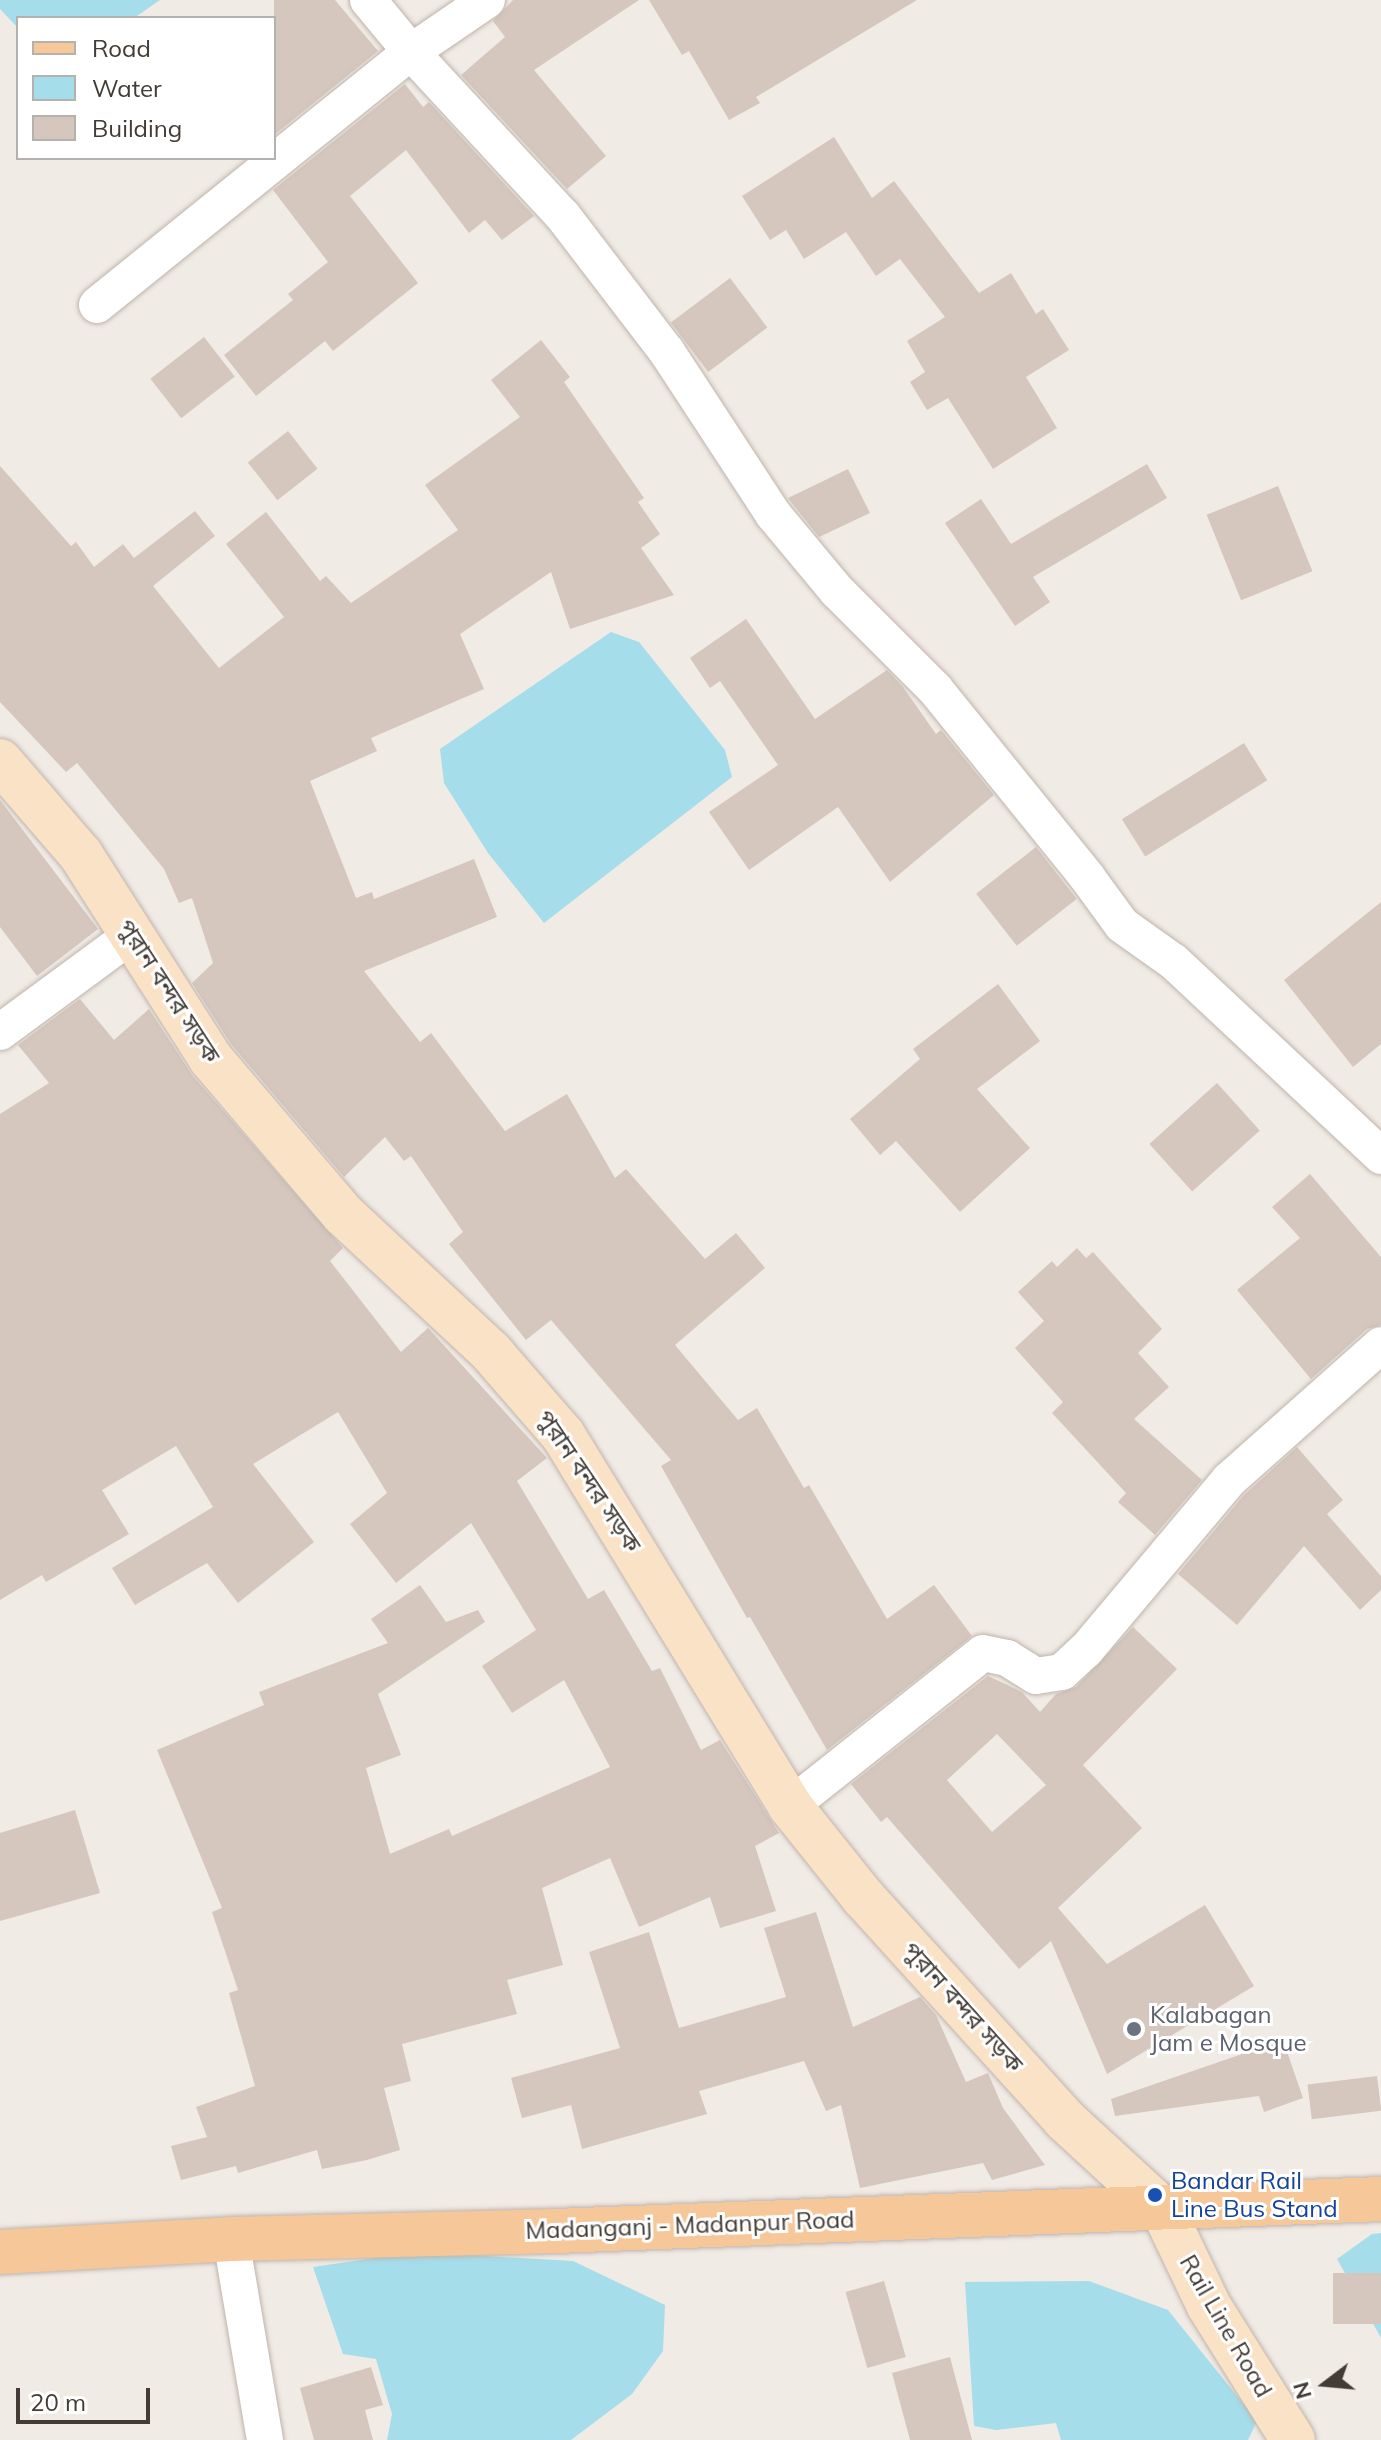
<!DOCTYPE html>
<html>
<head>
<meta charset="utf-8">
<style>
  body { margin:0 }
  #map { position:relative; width:1381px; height:2440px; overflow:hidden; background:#f1ebe5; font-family:Mulish,"Noto Sans Bengali",sans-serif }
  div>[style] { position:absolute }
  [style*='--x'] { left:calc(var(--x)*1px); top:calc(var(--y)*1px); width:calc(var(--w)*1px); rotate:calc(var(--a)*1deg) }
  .water>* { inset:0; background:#a5ddea }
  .building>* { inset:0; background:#d5c7be; transform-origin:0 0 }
  .roads { filter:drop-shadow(0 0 2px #bfb4ac) drop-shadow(0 0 2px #bfb4ac) }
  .street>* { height:36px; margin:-18px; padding:0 18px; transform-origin:18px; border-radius:18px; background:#fff }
  .secondary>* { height:44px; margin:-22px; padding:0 22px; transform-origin:22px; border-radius:22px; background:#fae2c6 }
  .primary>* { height:44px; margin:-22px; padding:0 22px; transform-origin:22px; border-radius:22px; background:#f6c799 }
  .dots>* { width:22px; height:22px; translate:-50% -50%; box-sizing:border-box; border:4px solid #fff; border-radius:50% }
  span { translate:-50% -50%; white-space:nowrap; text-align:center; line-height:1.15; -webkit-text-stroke:6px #fff; paint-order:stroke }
  .street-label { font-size:24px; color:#433b35 }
  .worship-label { font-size:24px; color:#5b616d }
  .left { translate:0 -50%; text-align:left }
  .transit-label { font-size:24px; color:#164399 }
  .legend { position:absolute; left:16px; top:16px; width:260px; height:144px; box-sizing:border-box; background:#fff; border:2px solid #b4b1ae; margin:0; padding:10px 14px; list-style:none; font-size:24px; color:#433b35 }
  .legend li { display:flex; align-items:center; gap:16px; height:40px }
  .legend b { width:40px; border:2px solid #b4b1ae }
  .north { position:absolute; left:1285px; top:2344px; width:80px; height:80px; -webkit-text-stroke:6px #fff; paint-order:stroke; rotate:254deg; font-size:22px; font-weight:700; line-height:32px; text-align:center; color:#433b35 }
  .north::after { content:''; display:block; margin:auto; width:28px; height:36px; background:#433b35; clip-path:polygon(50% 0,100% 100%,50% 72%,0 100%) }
  .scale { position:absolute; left:16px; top:2388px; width:134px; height:36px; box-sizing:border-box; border:4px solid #433b35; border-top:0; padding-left:10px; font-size:24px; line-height:28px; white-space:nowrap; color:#433b35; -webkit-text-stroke:6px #fff; paint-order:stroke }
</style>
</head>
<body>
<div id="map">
  <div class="water">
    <div style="clip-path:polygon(0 0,160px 0,134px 18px,18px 18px,18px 28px,0 9px)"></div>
    <div style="clip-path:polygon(611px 632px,639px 642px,725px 750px,732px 777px,544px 923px,488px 853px,444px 783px,440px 749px)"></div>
    <div style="clip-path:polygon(1381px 2233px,1381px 2338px,1337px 2259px,1372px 2234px)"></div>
    <div style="clip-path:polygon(416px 2252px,573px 2261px,665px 2305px,663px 2351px,632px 2394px,571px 2440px,387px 2440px,392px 2414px,376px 2359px,343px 2354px,313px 2267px)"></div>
    <div style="clip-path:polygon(1089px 2281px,1168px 2310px,1257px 2421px,1248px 2440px,1061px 2440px,1056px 2423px,996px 2430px,974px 2426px,965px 2282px)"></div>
  </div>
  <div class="building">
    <div style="clip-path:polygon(274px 0,335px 0,378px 51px,274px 135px)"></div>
    <div style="clip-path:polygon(513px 0,639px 0,534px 70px,606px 156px,567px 189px,461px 75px,505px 37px,493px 21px)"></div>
    <div style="clip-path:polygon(649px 0,917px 0,756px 97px,760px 103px,729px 120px,689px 51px,682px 55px)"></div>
    <div style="clip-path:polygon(405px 84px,423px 107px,429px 102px,534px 216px,502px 240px,485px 220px,469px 233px,406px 150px,350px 196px,418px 283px,333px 351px,325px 341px,256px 396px,224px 355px,293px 300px,288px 294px,328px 262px,273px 190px)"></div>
    <div style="clip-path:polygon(834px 137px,872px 198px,894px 181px,979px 293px,1011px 273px,1036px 314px,1043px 309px,1069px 350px,1026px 377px,1057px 428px,993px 469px,948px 398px,927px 410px,910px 382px,925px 372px,907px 341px,945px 317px,900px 259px,876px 276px,846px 232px,804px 259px,786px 230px,770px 240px,742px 196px)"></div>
    <div style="left:730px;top:278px;width:62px;height:74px;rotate:53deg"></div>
    <div style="left:204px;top:337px;width:50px;height:68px;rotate:52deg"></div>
    <div style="clip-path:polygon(541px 340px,570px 377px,564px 382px,644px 498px,638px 502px,660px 534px,641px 548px,674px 595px,570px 629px,551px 572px,460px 634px,484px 689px,371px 738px,377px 751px,310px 781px,356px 898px,372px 892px,374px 899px,474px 859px,497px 917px,364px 971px,420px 1042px,431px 1033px,505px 1131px,567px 1094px,615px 1178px,626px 1169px,705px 1259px,736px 1233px,765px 1268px,675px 1345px,738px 1420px,757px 1408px,804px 1488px,809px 1485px,887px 1619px,934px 1585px,972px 1636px,827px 1750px,750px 1617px,747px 1618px,661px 1466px,671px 1460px,551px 1320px,526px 1340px,449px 1244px,463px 1232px,411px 1156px,404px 1161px,385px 1137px,344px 1177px,231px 1044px,192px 983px,213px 963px,192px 898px,179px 903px,164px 869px,77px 763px,66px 772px,0 702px,0 466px,71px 546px,76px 542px,94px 567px,123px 544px,134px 558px,195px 511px,215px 536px,153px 586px,219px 668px,284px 617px,226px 544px,266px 512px,320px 581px,326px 576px,351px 603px,458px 530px,425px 485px,520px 417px,491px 380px)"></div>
    <div style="left:288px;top:431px;width:48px;height:51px;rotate:52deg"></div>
    <div style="clip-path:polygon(1147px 464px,1167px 498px,1033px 577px,1050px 602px,1015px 626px,945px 523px,981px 499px,1011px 544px)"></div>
    <div style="clip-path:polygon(848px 469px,870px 513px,819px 537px,788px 498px)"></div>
    <div style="left:1278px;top:486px;width:92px;height:77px;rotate:68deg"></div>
    <div style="clip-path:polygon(746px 619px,815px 719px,887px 670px,903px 687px,936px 734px,941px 730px,994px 795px,890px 882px,838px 807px,749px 870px,709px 812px,778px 765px,720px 681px,710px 688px,690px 658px)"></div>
    <div style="left:1244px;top:743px;width:44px;height:144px;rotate:58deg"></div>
    <div style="clip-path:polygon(0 800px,98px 929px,37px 976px,0 927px)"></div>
    <div style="left:1036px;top:847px;width:66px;height:76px;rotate:52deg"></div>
    <div style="clip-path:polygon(1381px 902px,1381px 1044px,1353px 1067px,1284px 980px)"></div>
    <div style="clip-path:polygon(998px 984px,1040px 1041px,977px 1089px,1030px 1148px,960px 1212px,896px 1141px,880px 1155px,850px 1119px,920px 1059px,913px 1049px)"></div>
    <div style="clip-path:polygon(80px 999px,114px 1040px,149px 1009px,192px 1075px,343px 1248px,330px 1261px,401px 1352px,428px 1328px,547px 1458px,517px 1481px,588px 1599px,604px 1590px,652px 1671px,660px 1668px,701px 1750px,720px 1740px,779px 1833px,755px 1846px,776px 1911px,720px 1928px,710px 1897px,639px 1927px,610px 1858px,542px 1888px,563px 1965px,507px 1980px,517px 2014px,402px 2044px,411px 2081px,384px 2088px,400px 2150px,367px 2160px,322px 2169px,317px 2150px,238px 2173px,236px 2166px,181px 2180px,171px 2146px,207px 2137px,196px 2107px,255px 2086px,229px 1993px,238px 1990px,212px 1912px,222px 1908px,157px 1750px,264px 1705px,259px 1692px,388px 1643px,371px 1619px,420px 1585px,446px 1622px,478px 1610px,485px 1622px,378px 1694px,401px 1755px,366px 1768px,390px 1854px,449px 1829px,452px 1836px,610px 1767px,564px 1680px,512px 1713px,482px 1666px,536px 1630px,471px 1523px,396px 1583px,350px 1524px,387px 1493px,338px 1412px,253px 1464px,314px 1542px,238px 1603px,207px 1563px,135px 1605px,112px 1568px,213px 1507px,176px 1446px,102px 1490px,129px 1534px,46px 1582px,42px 1575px,0 1600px,0 1114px,49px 1083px,18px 1045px)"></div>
    <div style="left:1217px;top:1083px;width:64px;height:91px;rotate:48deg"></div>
    <div style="clip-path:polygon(1310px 1174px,1381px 1257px,1381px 1325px,1367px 1329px,1311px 1379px,1237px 1290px,1300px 1238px,1272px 1207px)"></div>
    <div style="clip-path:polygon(1077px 1248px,1086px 1258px,1093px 1252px,1162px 1329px,1138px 1353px,1169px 1387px,1134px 1419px,1202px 1480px,1155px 1535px,1118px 1502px,1126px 1493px,1052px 1413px,1063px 1402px,1015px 1348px,1044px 1321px,1018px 1292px,1052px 1261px,1057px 1267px)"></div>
    <div style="clip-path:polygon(1297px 1447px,1343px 1500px,1327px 1514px,1381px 1576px,1381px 1590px,1360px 1610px,1304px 1546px,1237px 1625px,1178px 1574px,1244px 1495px)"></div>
    <div style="clip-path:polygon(evenodd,1133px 1627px,1177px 1669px,1083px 1765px,1142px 1828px,1058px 1908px,1107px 1964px,1205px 1905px,1254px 1986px,1107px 2074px,1051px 1941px,1019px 1969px,887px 1817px,881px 1822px,851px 1784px,988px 1676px,1022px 1692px,1040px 1712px,1056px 1694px,1076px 1687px,1133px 1627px,997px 1734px,1046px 1785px,992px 1832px,947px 1780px,997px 1734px)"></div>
    <div style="clip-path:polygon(75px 1810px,100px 1893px,0 1921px,0 1833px)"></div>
    <div style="clip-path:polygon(816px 1912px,853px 2027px,920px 1997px,936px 2015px,966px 2082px,988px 2073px,1003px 2108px,1045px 2165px,992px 2180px,983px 2163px,860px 2188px,841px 2105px,826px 2111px,804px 2061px,699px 2091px,707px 2114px,582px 2149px,571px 2105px,522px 2118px,511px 2078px,620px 2048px,589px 1952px,649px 1932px,679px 2028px,786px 1997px,764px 1928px)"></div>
    <div style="clip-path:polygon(1283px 2040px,1303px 2098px,1264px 2112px,1259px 2096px,1115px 2116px,1111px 2099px)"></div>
    <div style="left:1377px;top:2076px;width:35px;height:70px;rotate:83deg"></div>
    <div style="left:1381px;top:2273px;width:51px;height:48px;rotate:90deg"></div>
    <div style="left:884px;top:2281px;width:79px;height:40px;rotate:74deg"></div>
    <div style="clip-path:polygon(950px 2357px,972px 2440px,910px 2440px,892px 2373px)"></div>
    <div style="clip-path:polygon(371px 2367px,383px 2405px,365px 2410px,373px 2440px,314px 2440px,300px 2388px)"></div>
  </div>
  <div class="roads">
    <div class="street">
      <div style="--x:368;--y:0;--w:67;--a:50.4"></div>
      <div style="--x:411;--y:52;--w:92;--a:-34.4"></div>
      <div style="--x:97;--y:305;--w:403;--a:-38.9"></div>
      <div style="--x:411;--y:52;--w:224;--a:47.2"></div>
      <div style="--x:563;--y:216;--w:171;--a:52.6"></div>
      <div style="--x:667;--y:352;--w:194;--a:56.8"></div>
      <div style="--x:773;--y:514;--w:100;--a:50.3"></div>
      <div style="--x:837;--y:591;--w:139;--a:45"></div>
      <div style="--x:935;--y:689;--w:242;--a:51"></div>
      <div style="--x:1087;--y:877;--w:59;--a:53.9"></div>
      <div style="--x:1122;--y:925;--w:64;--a:35.4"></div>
      <div style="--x:1174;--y:962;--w:284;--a:43.1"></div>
      <div style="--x:0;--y:1032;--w:165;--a:-36.4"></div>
      <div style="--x:790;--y:1806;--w:246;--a:-38.4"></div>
      <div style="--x:983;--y:1653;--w:25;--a:12"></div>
      <div style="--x:1007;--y:1658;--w:34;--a:32"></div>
      <div style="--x:1036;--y:1676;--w:26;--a:-9"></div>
      <div style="--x:1062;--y:1672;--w:33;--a:-43"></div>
      <div style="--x:1086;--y:1650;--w:222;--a:-49.9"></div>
      <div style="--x:1229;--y:1480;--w:203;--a:-41.6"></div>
      <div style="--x:231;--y:2239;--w:204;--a:80.4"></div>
    </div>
    <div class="secondary">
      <div style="--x:0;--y:761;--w:124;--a:49.2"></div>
      <div style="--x:81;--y:855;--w:242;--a:57.5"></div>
      <div style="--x:211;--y:1059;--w:204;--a:49.6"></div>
      <div style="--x:343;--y:1214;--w:202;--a:43"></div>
      <div style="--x:491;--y:1352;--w:110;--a:49.1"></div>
      <div style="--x:563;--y:1435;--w:435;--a:58.5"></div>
      <div style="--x:790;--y:1806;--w:117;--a:51.3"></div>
      <div style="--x:863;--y:1897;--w:299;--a:47.8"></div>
      <div style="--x:1064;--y:2119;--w:134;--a:42.6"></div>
      <div style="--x:1163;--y:2210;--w:106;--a:64.4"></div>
      <div style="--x:1209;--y:2306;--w:158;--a:57.9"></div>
    </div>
    <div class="primary">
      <div style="--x:0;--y:2252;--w:231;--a:-3.2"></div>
      <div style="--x:231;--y:2239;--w:325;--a:-1.4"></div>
      <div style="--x:556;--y:2231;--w:826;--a:-2.22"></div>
    </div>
  </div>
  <div class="dots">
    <div style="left:1134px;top:2029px;background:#6b7280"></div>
    <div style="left:1155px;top:2195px;background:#1a4fb4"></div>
  </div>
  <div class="street-label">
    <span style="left:169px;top:991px;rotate:57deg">পুরান বন্দর সড়ক</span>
    <span style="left:589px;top:1481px;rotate:56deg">পুরান বন্দর সড়ক</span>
    <span style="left:963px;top:2007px;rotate:48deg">পুরান বন্দর সড়ক</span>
    <span style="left:690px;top:2225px;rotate:-2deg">Madanganj - Madanpur Road</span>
    <span style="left:1226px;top:2326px;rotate:60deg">Rail Line Road</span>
  </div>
  <div class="worship-label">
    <span class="left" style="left:1150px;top:2029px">Kalabagan<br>Jam e Mosque</span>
  </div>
  <div class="transit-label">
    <span class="left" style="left:1171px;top:2195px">Bandar Rail<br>Line Bus Stand</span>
  </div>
  <ul class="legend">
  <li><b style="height:10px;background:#f6c799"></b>Road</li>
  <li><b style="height:22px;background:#a5ddea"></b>Water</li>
  <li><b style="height:22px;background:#d5c7be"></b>Building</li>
  </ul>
  <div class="north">N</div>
  <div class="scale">20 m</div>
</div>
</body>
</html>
